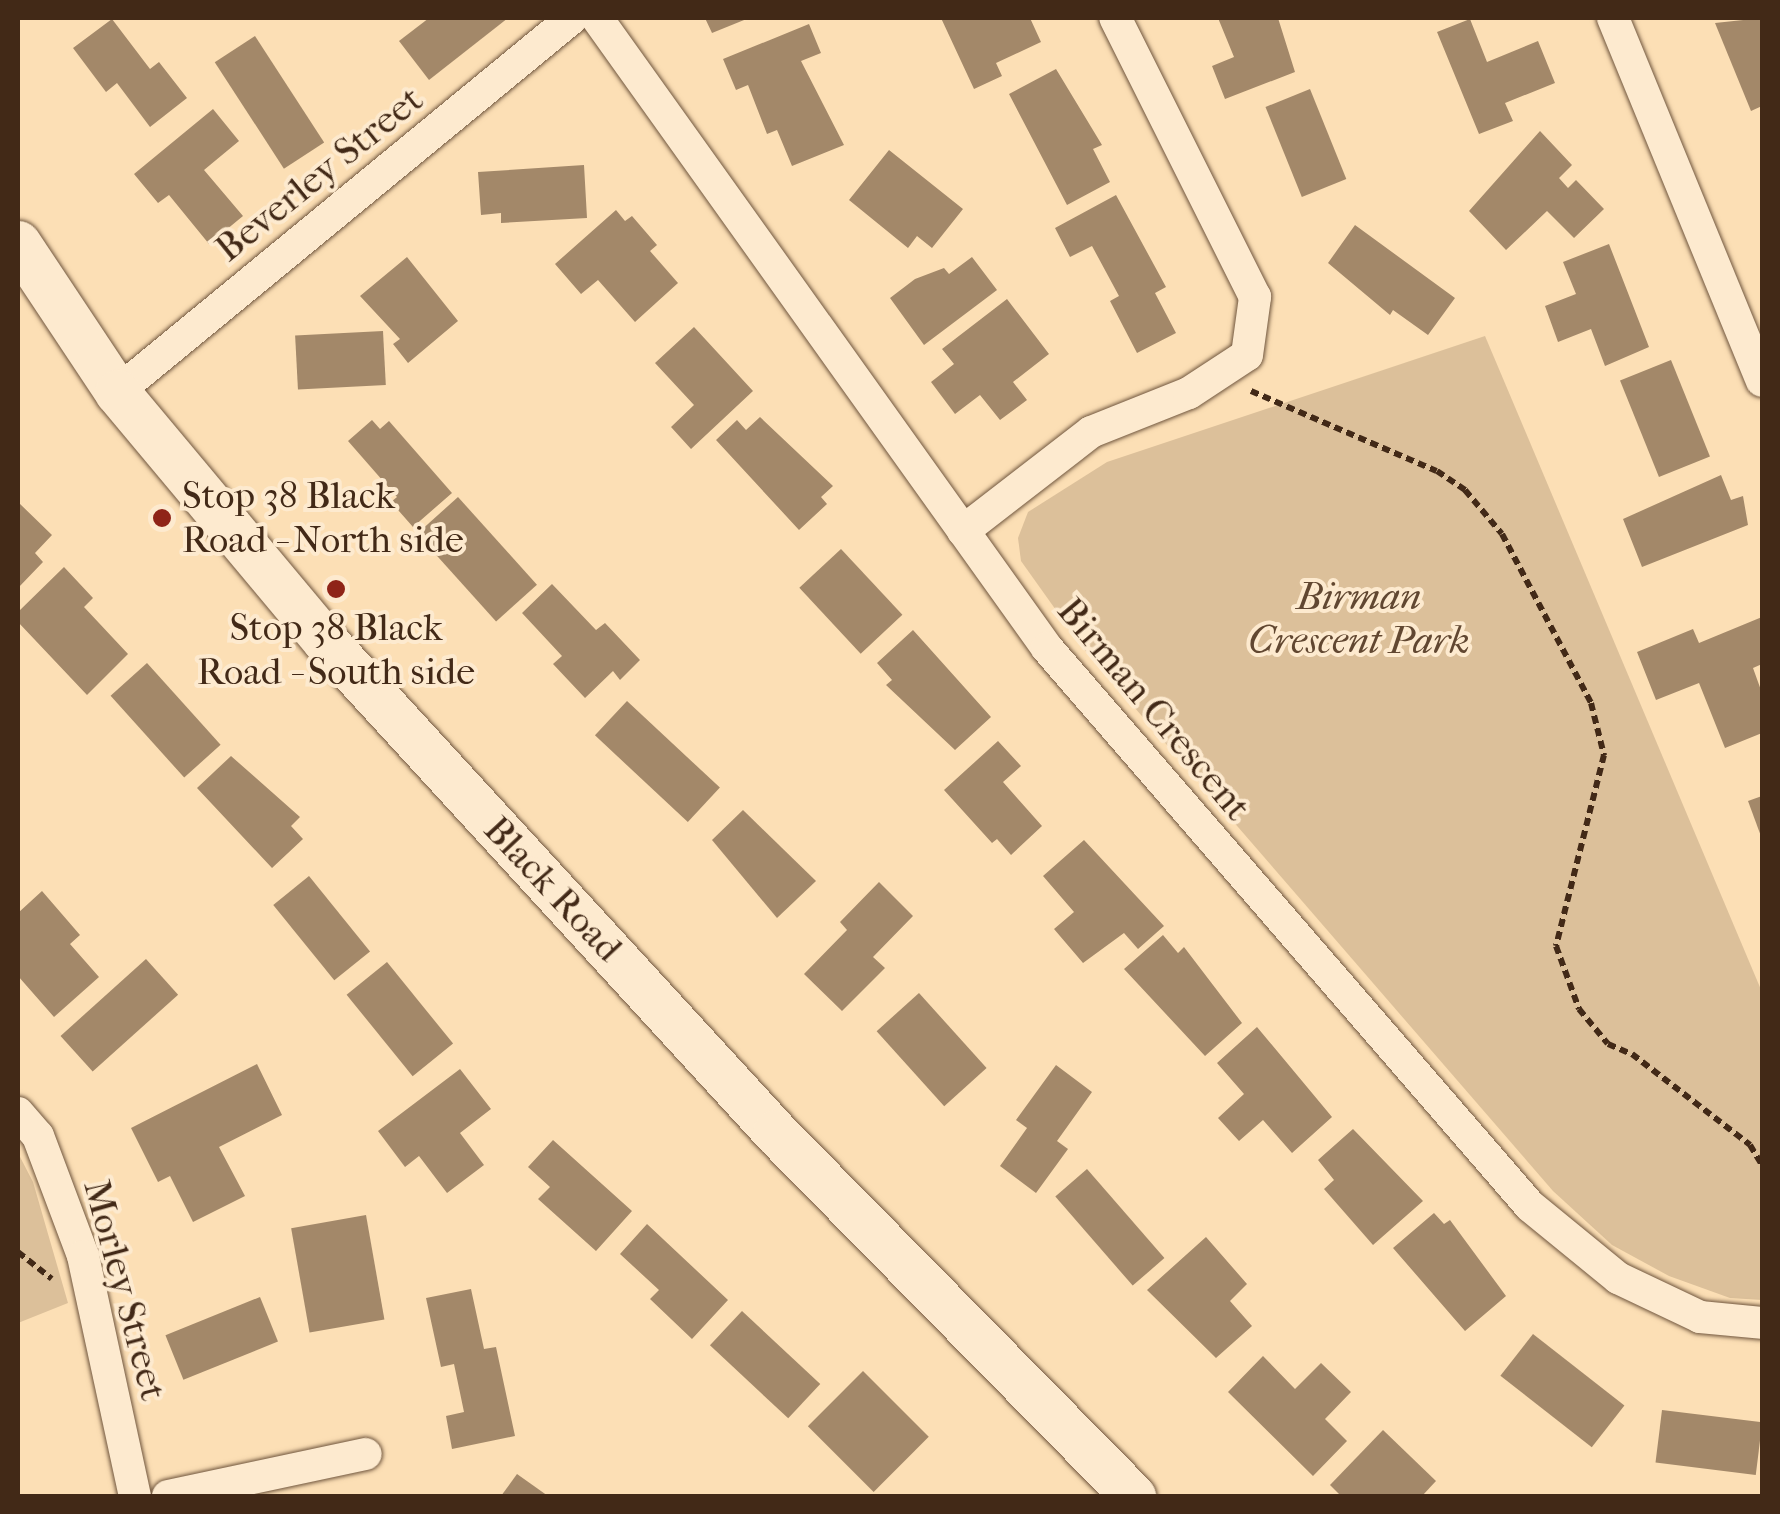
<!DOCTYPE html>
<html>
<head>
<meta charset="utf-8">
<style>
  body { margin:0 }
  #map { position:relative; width:1780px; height:1514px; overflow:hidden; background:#fcdfb5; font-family:"IM FELL French Canon",serif }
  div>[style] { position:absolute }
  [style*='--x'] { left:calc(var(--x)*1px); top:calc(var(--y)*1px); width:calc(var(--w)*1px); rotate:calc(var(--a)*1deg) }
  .green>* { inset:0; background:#dcc09a }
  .building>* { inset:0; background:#a38869; transform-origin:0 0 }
  .path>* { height:6px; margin-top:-3px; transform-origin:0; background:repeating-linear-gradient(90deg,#422917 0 8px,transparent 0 13px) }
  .roads { filter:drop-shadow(0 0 2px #70563e) drop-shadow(0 0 2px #70563e) }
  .minor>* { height:32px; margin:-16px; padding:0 16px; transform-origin:16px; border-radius:16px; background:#fdeacf }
  .secondary>* { height:45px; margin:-22.5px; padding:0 22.5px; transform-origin:22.5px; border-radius:22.5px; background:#fdeacf }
  .dots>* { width:28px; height:28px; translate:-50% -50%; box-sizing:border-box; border:5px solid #fdeacf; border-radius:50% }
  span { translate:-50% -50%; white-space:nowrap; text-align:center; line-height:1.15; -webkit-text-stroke:8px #fdeacf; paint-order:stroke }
  .street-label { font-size:38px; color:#422917 }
  .poi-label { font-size:38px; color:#422917 }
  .left { translate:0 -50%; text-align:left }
  .park-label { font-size:38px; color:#614731; font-style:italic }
  .frame { position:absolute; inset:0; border:20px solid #422917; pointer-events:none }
</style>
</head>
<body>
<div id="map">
  <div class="green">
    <div style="clip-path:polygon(1485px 336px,1762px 992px,1762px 1300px,1730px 1298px,1669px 1276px,1612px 1245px,1553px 1191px,1083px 648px,1021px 561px,1018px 538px,1028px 512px,1107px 462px)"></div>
    <div style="clip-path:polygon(18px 1153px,33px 1182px,68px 1303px,18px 1323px)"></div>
  </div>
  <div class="building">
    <div style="clip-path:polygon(429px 18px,508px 18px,429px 80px,399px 41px)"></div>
    <div style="clip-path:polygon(705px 18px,749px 18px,712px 33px)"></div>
    <div style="clip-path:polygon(941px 18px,1030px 18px,1041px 42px,996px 63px,1002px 76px,974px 89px)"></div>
    <div style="clip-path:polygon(1218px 18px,1278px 18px,1295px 72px,1225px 99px,1212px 66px,1234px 57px)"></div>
    <div style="clip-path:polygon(1762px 18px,1762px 106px,1751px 111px,1715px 23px)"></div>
    <div style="clip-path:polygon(112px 19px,150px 69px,159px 62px,187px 98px,150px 127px,117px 83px,106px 92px,73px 48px)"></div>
    <div style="clip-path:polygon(1470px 19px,1487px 62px,1538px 41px,1555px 83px,1505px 103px,1513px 121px,1479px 134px,1437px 32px)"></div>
    <div style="clip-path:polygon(809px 24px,821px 53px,801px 61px,844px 145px,792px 166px,777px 130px,767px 134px,748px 85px,736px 90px,723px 59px)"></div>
    <div style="left:255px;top:36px;width:127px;height:48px;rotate:57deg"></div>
    <div style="clip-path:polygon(1056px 69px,1102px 145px,1093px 149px,1110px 182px,1067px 205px,1009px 94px)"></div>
    <div style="left:1310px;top:89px;width:97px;height:48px;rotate:68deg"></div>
    <div style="clip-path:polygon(213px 109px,239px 141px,204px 170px,243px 216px,209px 244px,169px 195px,158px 203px,134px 174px)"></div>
    <div style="clip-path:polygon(1540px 131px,1572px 165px,1559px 178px,1568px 188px,1576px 180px,1604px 209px,1574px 238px,1547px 211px,1506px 250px,1469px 211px)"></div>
    <div style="clip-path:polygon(889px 150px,963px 209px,932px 248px,917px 236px,908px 248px,849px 200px)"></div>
    <div style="clip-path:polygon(584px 165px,587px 218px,501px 223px,501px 213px,481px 215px,478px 172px)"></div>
    <div style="clip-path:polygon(1116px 195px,1166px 287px,1155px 293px,1176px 333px,1137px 353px,1110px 301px,1119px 296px,1092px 246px,1070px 257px,1055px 228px)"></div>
    <div style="clip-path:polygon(616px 210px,625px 221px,632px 216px,657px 245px,650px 251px,678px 283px,635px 322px,598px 280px,581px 294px,555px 264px)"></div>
    <div style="clip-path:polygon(1355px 225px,1455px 298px,1428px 335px,1393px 310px,1390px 315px,1328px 263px)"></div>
    <div style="clip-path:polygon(1609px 244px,1649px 347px,1605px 366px,1591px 329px,1558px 342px,1545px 306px,1576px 294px,1563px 262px)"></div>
    <div style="clip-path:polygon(407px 257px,458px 321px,408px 363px,393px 344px,400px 339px,360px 296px)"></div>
    <div style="clip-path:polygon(972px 257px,997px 290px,924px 345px,890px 298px,915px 279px,944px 268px,949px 274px)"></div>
    <div style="clip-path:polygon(1007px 299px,1049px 354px,1013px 382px,1027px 400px,1000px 420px,980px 395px,955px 414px,931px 382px,954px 364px,942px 349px)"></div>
    <div style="clip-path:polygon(694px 327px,753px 391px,691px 449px,671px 427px,694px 405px,655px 363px)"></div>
    <div style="left:383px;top:331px;width:54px;height:88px;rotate:87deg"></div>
    <div style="left:1671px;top:360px;width:104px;height:55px;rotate:68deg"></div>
    <div style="clip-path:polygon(760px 417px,833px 486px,821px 497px,827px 504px,799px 530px,716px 440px,737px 420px,746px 430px)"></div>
    <div style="clip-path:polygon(372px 420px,380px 429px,389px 421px,452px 493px,413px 527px,391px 502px,397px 497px,348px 441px)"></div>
    <div style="clip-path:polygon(1721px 475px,1731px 500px,1743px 496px,1748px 525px,1642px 567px,1623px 519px)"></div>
    <div style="left:458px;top:497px;width:118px;height:55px;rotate:48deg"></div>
    <div style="clip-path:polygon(18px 502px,52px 535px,35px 553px,43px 562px,18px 588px)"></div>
    <div style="left:841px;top:549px;width:90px;height:57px;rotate:47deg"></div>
    <div style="clip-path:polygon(64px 567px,93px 598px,84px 607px,128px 654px,87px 695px,18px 622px,18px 612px)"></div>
    <div style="clip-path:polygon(552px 584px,596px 630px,605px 623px,640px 660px,620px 680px,613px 671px,585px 698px,553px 664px,562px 656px,522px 613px)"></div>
    <div style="clip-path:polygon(1762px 617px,1762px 664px,1753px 668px,1762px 693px,1762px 733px,1725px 748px,1699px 683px,1656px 700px,1637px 652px,1693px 629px,1699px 643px)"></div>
    <div style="clip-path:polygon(913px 630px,991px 717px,955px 750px,886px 685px,892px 680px,877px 663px)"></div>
    <div style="left:147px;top:663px;width:110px;height:49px;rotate:48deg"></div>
    <div style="left:627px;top:701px;width:127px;height:47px;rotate:43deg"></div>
    <div style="clip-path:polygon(998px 741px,1021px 766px,1003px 782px,1042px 826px,1011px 855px,997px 839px,992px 843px,944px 790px)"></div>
    <div style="clip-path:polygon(231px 756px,300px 817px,291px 826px,303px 839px,272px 868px,197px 788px)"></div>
    <div style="clip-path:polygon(1762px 796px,1762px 839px,1748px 801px)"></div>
    <div style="clip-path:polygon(743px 810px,816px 881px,777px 918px,712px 840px)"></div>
    <div style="clip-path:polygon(1084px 840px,1164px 926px,1138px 949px,1124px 933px,1083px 963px,1054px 929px,1074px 912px,1043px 876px)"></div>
    <div style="left:309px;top:876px;width:97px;height:46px;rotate:51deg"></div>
    <div style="clip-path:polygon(879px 882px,913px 916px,873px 957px,885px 968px,842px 1011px,804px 974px,847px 930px,840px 922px)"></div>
    <div style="clip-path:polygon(42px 891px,80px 935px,70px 944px,99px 977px,54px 1017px,18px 976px,18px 913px)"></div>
    <div style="clip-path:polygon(1163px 935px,1178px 953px,1184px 947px,1242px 1023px,1205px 1056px,1124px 969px)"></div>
    <div style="left:146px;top:959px;width:48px;height:115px;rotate:48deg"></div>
    <div style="left:387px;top:962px;width:105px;height:52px;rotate:51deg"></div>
    <div style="left:919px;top:993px;width:101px;height:57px;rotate:48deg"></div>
    <div style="clip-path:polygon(1257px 1027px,1332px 1117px,1292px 1153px,1263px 1120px,1239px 1141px,1218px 1118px,1244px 1094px,1217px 1063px)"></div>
    <div style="clip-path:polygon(257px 1064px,282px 1115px,219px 1147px,245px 1196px,193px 1222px,170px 1176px,158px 1182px,131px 1128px)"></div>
    <div style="clip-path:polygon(1056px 1065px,1092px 1092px,1057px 1141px,1068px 1149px,1036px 1193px,1000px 1166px,1027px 1128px,1016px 1120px)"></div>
    <div style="clip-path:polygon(460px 1069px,491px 1109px,460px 1133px,484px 1165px,447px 1193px,419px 1156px,405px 1167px,378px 1131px)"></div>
    <div style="clip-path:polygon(1353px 1129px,1423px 1201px,1373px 1245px,1324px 1189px,1334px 1180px,1318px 1160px)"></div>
    <div style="clip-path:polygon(553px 1140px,632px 1211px,596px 1251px,538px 1199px,550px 1187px,528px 1167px)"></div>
    <div style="left:1087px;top:1169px;width:118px;height:42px;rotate:49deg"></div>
    <div style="clip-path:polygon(1434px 1213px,1444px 1224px,1450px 1220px,1506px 1296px,1465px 1331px,1393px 1248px)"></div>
    <div style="left:366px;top:1215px;width:106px;height:76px;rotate:80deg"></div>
    <div style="clip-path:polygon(647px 1224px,728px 1300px,692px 1339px,650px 1299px,659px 1290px,620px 1254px)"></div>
    <div style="clip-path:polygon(1206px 1237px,1247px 1284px,1230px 1301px,1252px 1326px,1216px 1358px,1147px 1290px)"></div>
    <div style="clip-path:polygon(471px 1289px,484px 1349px,496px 1347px,515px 1436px,452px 1449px,446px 1416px,464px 1412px,454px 1364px,441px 1367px,426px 1298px)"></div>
    <div style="left:260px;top:1297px;width:48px;height:102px;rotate:68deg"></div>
    <div style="left:742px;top:1311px;width:107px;height:47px;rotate:43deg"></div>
    <div style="left:1533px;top:1334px;width:116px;height:53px;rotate:38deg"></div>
    <div style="clip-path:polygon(1263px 1356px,1295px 1389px,1321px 1363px,1351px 1392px,1325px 1419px,1347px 1441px,1313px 1476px,1228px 1392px)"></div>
    <div style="left:863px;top:1371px;width:93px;height:78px;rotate:45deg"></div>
    <div style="left:1662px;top:1410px;width:101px;height:53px;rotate:7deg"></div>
    <div style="clip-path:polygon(1383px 1430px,1436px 1481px,1422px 1496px,1341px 1496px,1330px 1485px)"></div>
    <div style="clip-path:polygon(517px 1474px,548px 1496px,501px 1496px)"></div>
  </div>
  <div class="path">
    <div style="--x:1251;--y:391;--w:202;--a:23.3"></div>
    <div style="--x:1437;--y:471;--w:34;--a:34"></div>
    <div style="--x:1465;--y:490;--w:57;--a:49.9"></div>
    <div style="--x:1502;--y:534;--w:191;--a:62.2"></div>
    <div style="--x:1591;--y:703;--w:54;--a:76"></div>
    <div style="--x:1604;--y:755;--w:197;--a:104.1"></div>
    <div style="--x:1556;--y:946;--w:67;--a:69.9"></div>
    <div style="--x:1579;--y:1009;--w:45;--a:50.4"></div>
    <div style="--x:1608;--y:1044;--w:26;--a:23"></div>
    <div style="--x:1632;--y:1054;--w:149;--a:37.6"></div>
    <div style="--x:1750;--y:1145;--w:23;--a:59"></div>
    <div style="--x:18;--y:1252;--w:43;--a:38.5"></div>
  </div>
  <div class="roads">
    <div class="minor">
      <div style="--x:597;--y:18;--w:774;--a:54.46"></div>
      <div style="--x:1047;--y:648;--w:738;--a:49.12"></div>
      <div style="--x:1530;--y:1206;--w:114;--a:39.3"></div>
      <div style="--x:1618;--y:1278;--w:91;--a:25.4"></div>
      <div style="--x:1700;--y:1317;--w:62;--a:5.5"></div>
      <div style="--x:1613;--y:18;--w:392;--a:67.7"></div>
      <div style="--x:117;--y:392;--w:589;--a:-39.42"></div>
      <div style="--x:963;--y:531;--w:162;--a:-37.7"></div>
      <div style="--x:1091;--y:432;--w:105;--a:-21.7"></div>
      <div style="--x:1189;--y:393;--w:69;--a:-33.2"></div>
      <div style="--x:1247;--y:355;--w:59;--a:-82.1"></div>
      <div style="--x:1255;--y:297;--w:312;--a:-116.6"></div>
      <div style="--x:18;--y:1113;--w:30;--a:49"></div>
      <div style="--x:38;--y:1136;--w:128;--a:69.4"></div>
      <div style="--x:83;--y:1256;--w:246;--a:77.8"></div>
      <div style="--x:168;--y:1496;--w:202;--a:-12"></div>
    </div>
    <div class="secondary">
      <div style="--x:18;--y:243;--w:179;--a:56.4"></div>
      <div style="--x:117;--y:392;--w:324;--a:50.1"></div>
      <div style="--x:325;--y:641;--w:666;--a:47.49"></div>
      <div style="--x:775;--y:1132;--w:511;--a:45.48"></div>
    </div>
  </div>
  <div class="dots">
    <div style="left:162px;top:518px;background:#8f2418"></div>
    <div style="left:336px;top:589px;background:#8f2418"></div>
  </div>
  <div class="street-label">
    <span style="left:319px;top:174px;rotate:-39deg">Beverley Street</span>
    <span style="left:1154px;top:709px;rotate:50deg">Birman Crescent</span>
    <span style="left:553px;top:889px;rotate:47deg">Black Road</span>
    <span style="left:125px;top:1290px;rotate:75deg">Morley Street</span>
  </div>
  <div class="poi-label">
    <span class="left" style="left:182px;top:518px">Stop 38 Black<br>Road - North side</span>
    <span style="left:336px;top:650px">Stop 38 Black<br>Road - South side</span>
  </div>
  <div class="park-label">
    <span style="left:1359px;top:619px">Birman<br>Crescent Park</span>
  </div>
  <div class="frame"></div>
</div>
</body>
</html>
